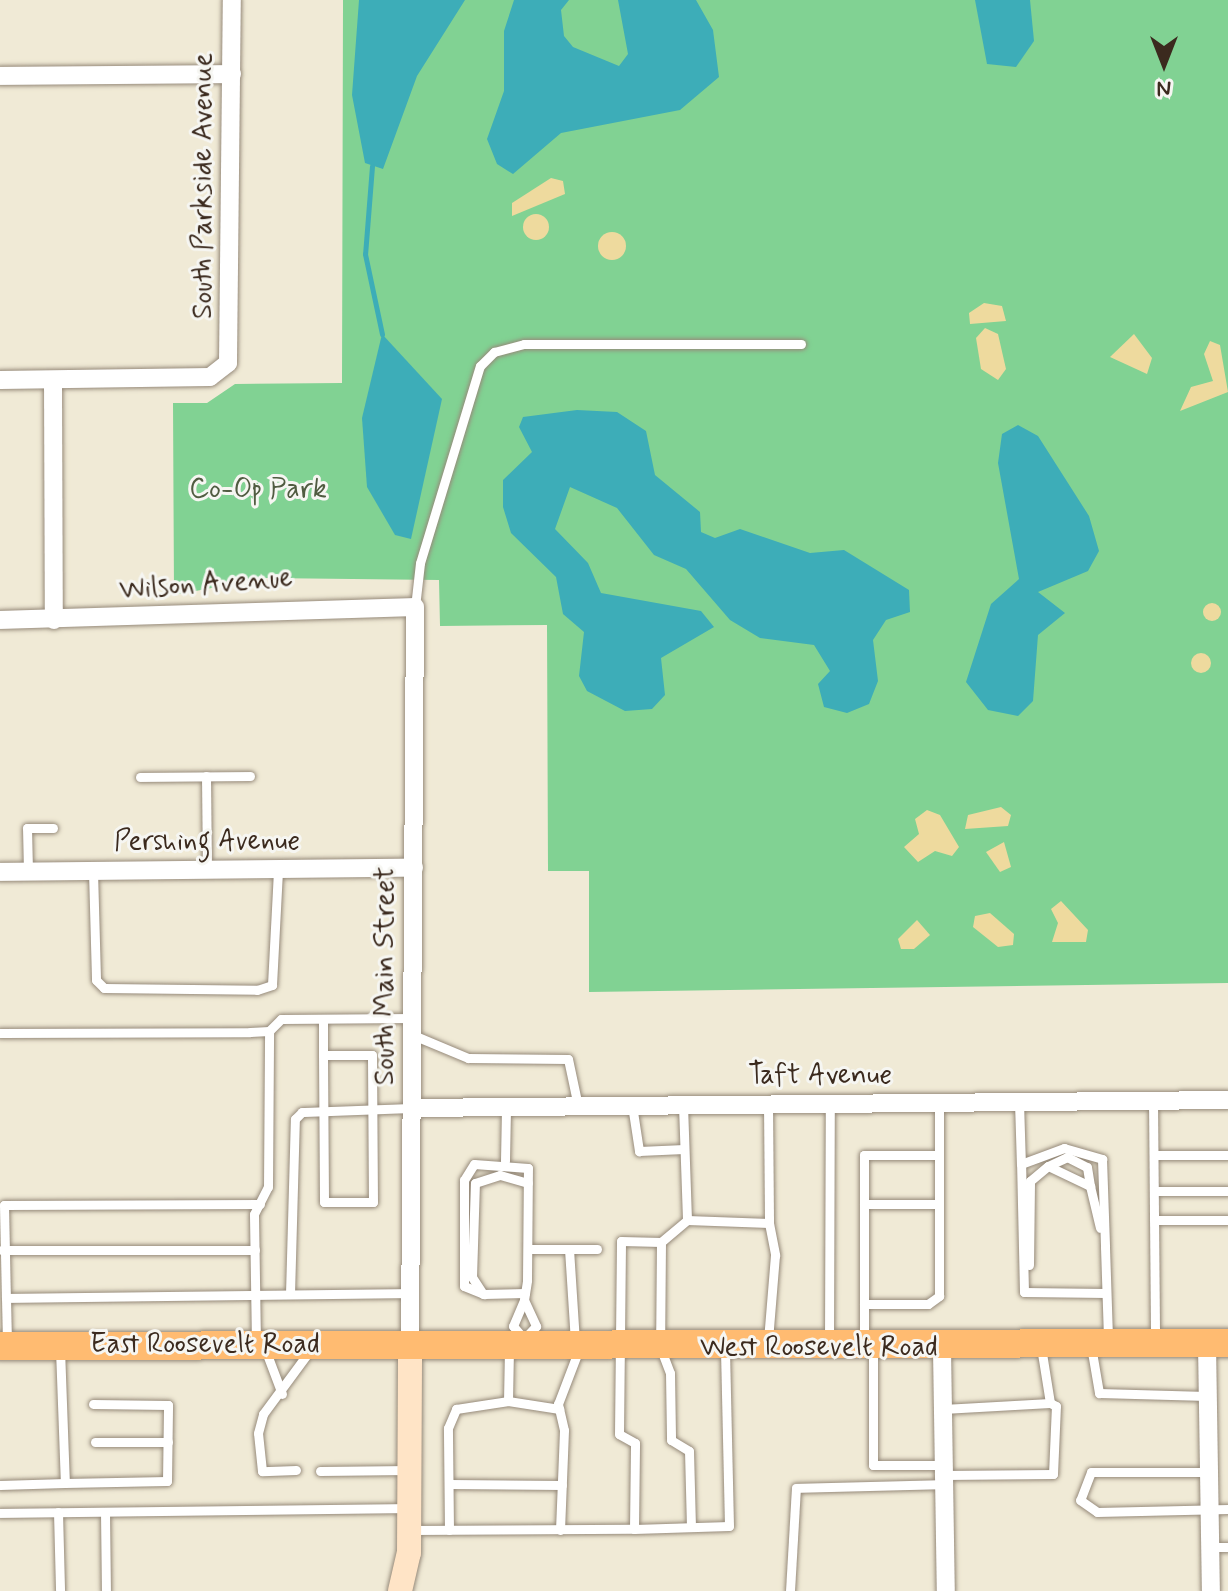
<!DOCTYPE html>
<html>
<head>
<meta charset="utf-8">
<style>
  body { margin:0 }
  #map { position:relative; width:1228px; height:1591px; overflow:hidden; background:#f0ead6; font-family:Mynerve,sans-serif }
  div>[style] { position:absolute }
  [style*='--x'] { left:calc(var(--x)*1px); top:calc(var(--y)*1px); width:calc(var(--w)*1px); rotate:calc(var(--a)*1deg) }
  .green>* { inset:0; background:#81d293 }
  .sand>* { inset:0; background:#eeda9e }
  .round { border-radius:50% }
  .water>* { inset:0; background:#3dadb8 }
  .stream>* { height:5px; margin:-2.5px; padding:0 2.5px; transform-origin:2.5px; border-radius:2.5px; background:#3dadb8 }
  .roads { filter:drop-shadow(0 0 2px #968a7a) drop-shadow(0 0 2px #968a7a) }
  .lane>* { height:9px; margin:-4.5px; padding:0 4.5px; transform-origin:4.5px; border-radius:4.5px; background:#fff }
  .street>* { height:18px; margin:-9px; padding:0 9px; transform-origin:9px; border-radius:9px; background:#fff }
  .secondary>* { height:24px; margin:-12px; padding:0 12px; transform-origin:12px; border-radius:12px; background:#ffe4c6 }
  .primary>* { height:28px; margin:-14px; padding:0 14px; transform-origin:14px; border-radius:14px; background:#ffbb71 }
  span { translate:-50% -50%; white-space:nowrap; text-align:center; line-height:1.15; -webkit-text-stroke:6px #f6f6f2; paint-order:stroke }
  .street-label { font-size:28px; color:#3b2a1e }
  .park-label { font-size:28px; color:#505c41 }
  .north { position:absolute; left:1124px; top:24px; width:80px; height:80px; -webkit-text-stroke:6px #f6f6f2; paint-order:stroke; rotate:180deg; font-size:22px; font-weight:700; line-height:32px; text-align:center; color:#3b2a1e }
  .north::after { content:''; display:block; margin:auto; width:28px; height:36px; background:#3b2a1e; clip-path:polygon(50% 0,100% 100%,50% 72%,0 100%) }
</style>
</head>
<body>
<div id="map">
  <div class="green">
    <div style="clip-path:polygon(343px 0,1228px 0,1228px 983px,589px 992px,589px 871px,548px 871px,547px 625px,440px 626px,439px 580px,266px 578px,174px 595px,173px 403px,207px 403px,235px 384px,342px 383px)"></div>
  </div>
  <div class="sand">
    <div style="clip-path:polygon(551px 178px,563px 181px,565px 194px,512px 216px,512px 203px)"></div>
    <div class="round" style="left:523px;top:214px;width:26px;height:26px"></div>
    <div class="round" style="left:598px;top:232px;width:28px;height:28px"></div>
    <div style="clip-path:polygon(984px 303px,1002px 306px,1006px 321px,970px 324px,969px 313px)"></div>
    <div style="clip-path:polygon(985px 328px,998px 334px,1006px 369px,998px 380px,981px 369px,976px 338px)"></div>
    <div style="clip-path:polygon(1134px 334px,1152px 358px,1147px 374px,1110px 357px)"></div>
    <div style="clip-path:polygon(1210px 341px,1220px 345px,1228px 392px,1180px 411px,1191px 387px,1213px 381px,1204px 354px)"></div>
    <div class="round" style="left:1203px;top:603px;width:18px;height:18px"></div>
    <div class="round" style="left:1191px;top:653px;width:20px;height:20px"></div>
    <div style="clip-path:polygon(1001px 807px,1011px 815px,1008px 826px,965px 829px,968px 815px)"></div>
    <div style="clip-path:polygon(927px 810px,940px 815px,959px 847px,952px 856px,935px 851px,918px 862px,904px 847px,919px 834px,915px 819px)"></div>
    <div style="clip-path:polygon(1004px 842px,1011px 867px,1000px 872px,986px 852px)"></div>
    <div style="clip-path:polygon(1061px 901px,1088px 930px,1086px 942px,1052px 942px,1058px 923px,1051px 909px)"></div>
    <div style="clip-path:polygon(990px 913px,1014px 934px,1013px 945px,998px 947px,973px 927px,975px 916px)"></div>
    <div style="clip-path:polygon(917px 920px,930px 935px,914px 949px,901px 949px,898px 939px)"></div>
  </div>
  <div class="water">
    <div style="clip-path:polygon(359px 0,465px 0,417px 76px,383px 169px,365px 163px,352px 95px)"></div>
    <div style="clip-path:polygon(514px 0,569px 0,561px 10px,564px 36px,573px 47px,619px 66px,628px 54px,618px 0,696px 0,713px 30px,719px 77px,680px 110px,561px 133px,513px 174px,497px 164px,487px 139px,504px 91px,504px 31px)"></div>
    <div style="clip-path:polygon(975px 0,1030px 0,1034px 41px,1016px 67px,987px 64px)"></div>
    <div style="clip-path:polygon(382px 334px,442px 399px,411px 539px,395px 535px,367px 487px,362px 418px)"></div>
    <div style="clip-path:polygon(577px 410px,617px 412px,646px 431px,655px 475px,700px 512px,701px 532px,715px 538px,740px 529px,810px 553px,844px 550px,909px 590px,910px 612px,886px 620px,873px 640px,878px 681px,869px 704px,847px 713px,824px 707px,818px 684px,830px 671px,814px 645px,760px 638px,730px 620px,686px 569px,654px 555px,617px 508px,570px 487px,555px 529px,588px 563px,601px 593px,701px 611px,714px 627px,661px 658px,665px 695px,652px 709px,625px 711px,587px 691px,579px 676px,584px 632px,563px 614px,556px 577px,511px 533px,503px 507px,503px 480px,532px 452px,519px 427px,523px 417px)"></div>
    <div style="clip-path:polygon(1018px 425px,1038px 436px,1089px 516px,1099px 551px,1088px 571px,1038px 592px,1065px 613px,1038px 635px,1033px 701px,1018px 716px,988px 710px,966px 682px,991px 604px,1019px 579px,998px 463px,1002px 434px)"></div>
  </div>
  <div class="stream">
    <div style="--x:372;--y:166;--w:88;--a:94.5"></div>
    <div style="--x:365;--y:254;--w:82;--a:78"></div>
  </div>
  <div class="roads">
    <div class="lane">
      <div style="--x:415;--y:607;--w:44;--a:-83.5"></div>
      <div style="--x:420;--y:563;--w:206;--a:-73.1"></div>
      <div style="--x:480;--y:366;--w:20;--a:-45"></div>
      <div style="--x:494;--y:352;--w:31;--a:-15"></div>
      <div style="--x:524;--y:344;--w:277;--a:0"></div>
      <div style="--x:206;--y:776;--w:94;--a:89.4"></div>
      <div style="--x:140;--y:777;--w:110;--a:-0.5"></div>
      <div style="--x:28;--y:871;--w:43;--a:-91.3"></div>
      <div style="--x:27;--y:828;--w:26;--a:0"></div>
      <div style="--x:93;--y:871;--w:109;--a:88.4"></div>
      <div style="--x:96;--y:980;--w:11;--a:45"></div>
      <div style="--x:104;--y:988;--w:153;--a:0.7"></div>
      <div style="--x:257;--y:990;--w:16;--a:-18"></div>
      <div style="--x:272;--y:985;--w:116;--a:-87"></div>
      <div style="--x:323;--y:1019;--w:36;--a:90"></div>
      <div style="--x:323;--y:1055;--w:147;--a:89.6"></div>
      <div style="--x:324;--y:1202;--w:49;--a:0"></div>
      <div style="--x:373;--y:1202;--w:147;--a:-90.4"></div>
      <div style="--x:372;--y:1055;--w:49;--a:180"></div>
      <div style="--x:0;--y:1033;--w:250;--a:-0.2"></div>
      <div style="--x:250;--y:1032;--w:19;--a:-3"></div>
      <div style="--x:269;--y:1031;--w:17;--a:-45"></div>
      <div style="--x:281;--y:1019;--w:132;--a:-0.4"></div>
      <div style="--x:413;--y:1035;--w:60;--a:22.7"></div>
      <div style="--x:468;--y:1058;--w:100;--a:0.6"></div>
      <div style="--x:568;--y:1059;--w:48;--a:78"></div>
      <div style="--x:1153;--y:1100;--w:241;--a:89.5"></div>
      <div style="--x:1019;--y:1102;--w:62;--a:88.2"></div>
      <div style="--x:768;--y:1104;--w:119;--a:89.5"></div>
      <div style="--x:632;--y:1105;--w:47;--a:81.3"></div>
      <div style="--x:639;--y:1151;--w:45;--a:-2.5"></div>
      <div style="--x:683;--y:1105;--w:115;--a:88"></div>
      <div style="--x:1154;--y:1155;--w:74;--a:0"></div>
      <div style="--x:505;--y:1161;--w:54;--a:-88.9"></div>
      <div style="--x:1048;--y:1166;--w:21;--a:-25"></div>
      <div style="--x:1067;--y:1157;--w:22;--a:27"></div>
      <div style="--x:1087;--y:1167;--w:19;--a:81"></div>
      <div style="--x:1154;--y:1191;--w:74;--a:0"></div>
      <div style="--x:260;--y:1204;--w:256;--a:179.8"></div>
      <div style="--x:4;--y:1205;--w:93;--a:88.8"></div>
      <div style="--x:6;--y:1298;--w:405;--a:-0.7"></div>
      <div style="--x:864;--y:1204;--w:75;--a:0"></div>
      <div style="--x:1154;--y:1220;--w:74;--a:0"></div>
      <div style="--x:661;--y:1242;--w:34;--a:-40"></div>
      <div style="--x:687;--y:1220;--w:82;--a:2.1"></div>
      <div style="--x:769;--y:1223;--w:33;--a:79"></div>
      <div style="--x:775;--y:1255;--w:86;--a:94.7"></div>
      <div style="--x:528;--y:1249;--w:41;--a:0"></div>
      <div style="--x:569;--y:1249;--w:94;--a:86.3"></div>
      <div style="--x:569;--y:1249;--w:28;--a:0"></div>
      <div style="--x:2;--y:1250;--w:253;--a:0"></div>
      <div style="--x:1029;--y:1265;--w:84;--a:-89.3"></div>
      <div style="--x:1030;--y:1181;--w:23;--a:-40"></div>
      <div style="--x:1048;--y:1166;--w:47;--a:25.5"></div>
      <div style="--x:1090;--y:1186;--w:43;--a:76.6"></div>
      <div style="--x:1106;--y:1293;--w:82;--a:-179.3"></div>
      <div style="--x:1024;--y:1292;--w:128;--a:-91.3"></div>
      <div style="--x:1021;--y:1164;--w:46;--a:-20.4"></div>
      <div style="--x:1064;--y:1148;--w:40;--a:16"></div>
      <div style="--x:1102;--y:1159;--w:88;--a:88"></div>
      <div style="--x:1105;--y:1247;--w:92;--a:88.1"></div>
      <div style="--x:290;--y:1294;--w:175;--a:-88.4"></div>
      <div style="--x:295;--y:1119;--w:10;--a:-45"></div>
      <div style="--x:302;--y:1112;--w:111;--a:-2.1"></div>
      <div style="--x:483;--y:1294;--w:20;--a:-123"></div>
      <div style="--x:472;--y:1277;--w:94;--a:-88.2"></div>
      <div style="--x:475;--y:1183;--w:26;--a:-18"></div>
      <div style="--x:500;--y:1175;--w:29;--a:16"></div>
      <div style="--x:6;--y:1298;--w:44;--a:88.7"></div>
      <div style="--x:524;--y:1300;--w:29;--a:65"></div>
      <div style="--x:536;--y:1326;--w:18;--a:133"></div>
      <div style="--x:864;--y:1304;--w:64;--a:0"></div>
      <div style="--x:928;--y:1304;--w:14;--a:-36"></div>
      <div style="--x:939;--y:1296;--w:141;--a:-90"></div>
      <div style="--x:524;--y:1339;--w:17;--a:-130"></div>
      <div style="--x:513;--y:1326;--w:28;--a:-67"></div>
      <div style="--x:524;--y:1300;--w:20;--a:-81"></div>
      <div style="--x:527;--y:1280;--w:112;--a:-89.5"></div>
      <div style="--x:528;--y:1168;--w:54;--a:-175.8"></div>
      <div style="--x:474;--y:1164;--w:19;--a:122"></div>
      <div style="--x:464;--y:1180;--w:106;--a:90"></div>
      <div style="--x:464;--y:1286;--w:22;--a:22"></div>
      <div style="--x:484;--y:1294;--w:41;--a:-1.4"></div>
      <div style="--x:829;--y:1341;--w:237;--a:-89.8"></div>
      <div style="--x:864;--y:1341;--w:186;--a:-90"></div>
      <div style="--x:864;--y:1155;--w:75;--a:0"></div>
      <div style="--x:939;--y:1155;--w:52;--a:-90"></div>
      <div style="--x:256;--y:1343;--w:129;--a:-90.9"></div>
      <div style="--x:254;--y:1214;--w:30;--a:-63"></div>
      <div style="--x:268;--y:1187;--w:156;--a:-89.6"></div>
      <div style="--x:1091;--y:1346;--w:48;--a:80.3"></div>
      <div style="--x:1099;--y:1393;--w:108;--a:1.6"></div>
      <div style="--x:60;--y:1349;--w:134;--a:87.9"></div>
      <div style="--x:65;--y:1483;--w:102;--a:-1.1"></div>
      <div style="--x:167;--y:1481;--w:76;--a:-89.2"></div>
      <div style="--x:168;--y:1405;--w:75;--a:-179.2"></div>
      <div style="--x:265;--y:1349;--w:48;--a:69.3"></div>
      <div style="--x:873;--y:1349;--w:116;--a:90"></div>
      <div style="--x:873;--y:1465;--w:71;--a:0"></div>
      <div style="--x:508;--y:1401;--w:52;--a:8.9"></div>
      <div style="--x:943;--y:1409;--w:107;--a:-3.2"></div>
      <div style="--x:1050;--y:1403;--w:57;--a:-99.1"></div>
      <div style="--x:95;--y:1442;--w:73;--a:0"></div>
      <div style="--x:296;--y:1470;--w:34;--a:178"></div>
      <div style="--x:262;--y:1471;--w:38;--a:-96"></div>
      <div style="--x:258;--y:1433;--w:20;--a:-75"></div>
      <div style="--x:263;--y:1414;--w:81;--a:-53.6"></div>
      <div style="--x:320;--y:1471;--w:89;--a:-0.6"></div>
      <div style="--x:1209;--y:1472;--w:118;--a:180"></div>
      <div style="--x:1091;--y:1472;--w:30;--a:111"></div>
      <div style="--x:1080;--y:1500;--w:21;--a:35"></div>
      <div style="--x:1097;--y:1512;--w:131;--a:-1.3"></div>
      <div style="--x:944;--y:1475;--w:109;--a:-0.5"></div>
      <div style="--x:1053;--y:1474;--w:68;--a:-87.5"></div>
      <div style="--x:1056;--y:1406;--w:7;--a:-153"></div>
      <div style="--x:449;--y:1484;--w:113;--a:0.5"></div>
      <div style="--x:0;--y:1485;--w:65;--a:-1.8"></div>
      <div style="--x:58;--y:1512;--w:79;--a:88.5"></div>
      <div style="--x:105;--y:1512;--w:79;--a:89.3"></div>
      <div style="--x:0;--y:1513;--w:408;--a:-0.7"></div>
      <div style="--x:634;--y:1529;--w:95;--a:-1.8"></div>
      <div style="--x:729;--y:1526;--w:179;--a:-91.3"></div>
      <div style="--x:412;--y:1530;--w:222;--a:-0.3"></div>
      <div style="--x:634;--y:1529;--w:86;--a:-89.3"></div>
      <div style="--x:635;--y:1443;--w:18;--a:-151"></div>
      <div style="--x:619;--y:1434;--w:193;--a:-89.4"></div>
      <div style="--x:621;--y:1241;--w:40;--a:1.4"></div>
      <div style="--x:661;--y:1242;--w:105;--a:90.5"></div>
      <div style="--x:660;--y:1347;--w:28;--a:69"></div>
      <div style="--x:670;--y:1373;--w:67;--a:89.1"></div>
      <div style="--x:671;--y:1440;--w:21;--a:31"></div>
      <div style="--x:689;--y:1451;--w:76;--a:88.5"></div>
      <div style="--x:449;--y:1530;--w:102;--a:-90.6"></div>
      <div style="--x:448;--y:1428;--w:21;--a:-67"></div>
      <div style="--x:456;--y:1409;--w:53;--a:-8.7"></div>
      <div style="--x:508;--y:1401;--w:52;--a:-88.9"></div>
      <div style="--x:560;--y:1530;--w:100;--a:-87.7"></div>
      <div style="--x:564;--y:1430;--w:27;--a:-103"></div>
      <div style="--x:558;--y:1404;--w:59;--a:-69.1"></div>
      <div style="--x:1210;--y:1547;--w:18;--a:0"></div>
      <div style="--x:790;--y:1591;--w:103;--a:-86.7"></div>
      <div style="--x:796;--y:1488;--w:148;--a:-1.5"></div>
    </div>
    <div class="street">
      <div style="--x:0;--y:76;--w:232;--a:-0.5"></div>
      <div style="--x:0;--y:380;--w:210;--a:-0.8"></div>
      <div style="--x:210;--y:377;--w:23;--a:-38"></div>
      <div style="--x:228;--y:363;--w:363;--a:-89.4"></div>
      <div style="--x:53;--y:380;--w:240;--a:89.8"></div>
      <div style="--x:0;--y:620;--w:415;--a:-1.8"></div>
      <div style="--x:415;--y:607;--w:738;--a:90.39"></div>
      <div style="--x:0;--y:872;--w:414;--a:-0.6"></div>
      <div style="--x:413;--y:1108;--w:815;--a:-0.56"></div>
      <div style="--x:1207;--y:1344;--w:247;--a:89.1"></div>
      <div style="--x:942;--y:1349;--w:242;--a:89.1"></div>
    </div>
    <div class="secondary">
      <div style="--x:400;--y:1591;--w:39;--a:-77"></div>
      <div style="--x:409;--y:1553;--w:208;--a:-89.7"></div>
    </div>
    <div class="primary">
      <div style="--x:0;--y:1346;--w:1228;--a:-0.14"></div>
    </div>
  </div>
  <div class="street-label">
    <span style="left:204px;top:186px;rotate:-90deg">South Parkside Avenue</span>
    <span style="left:206px;top:585px;rotate:-4deg">Wilson Avenue</span>
    <span style="left:207px;top:842px">Pershing Avenue</span>
    <span style="left:386px;top:976px;rotate:-90deg">South Main Street</span>
    <span style="left:820px;top:1076px">Taft Avenue</span>
    <span style="left:205px;top:1345px">East Roosevelt Road</span>
    <span style="left:819px;top:1348px">West Roosevelt Road</span>
  </div>
  <div class="park-label">
    <span style="left:258px;top:490px">Co-Op Park</span>
  </div>
  <div class="north">N</div>
</div>
</body>
</html>
